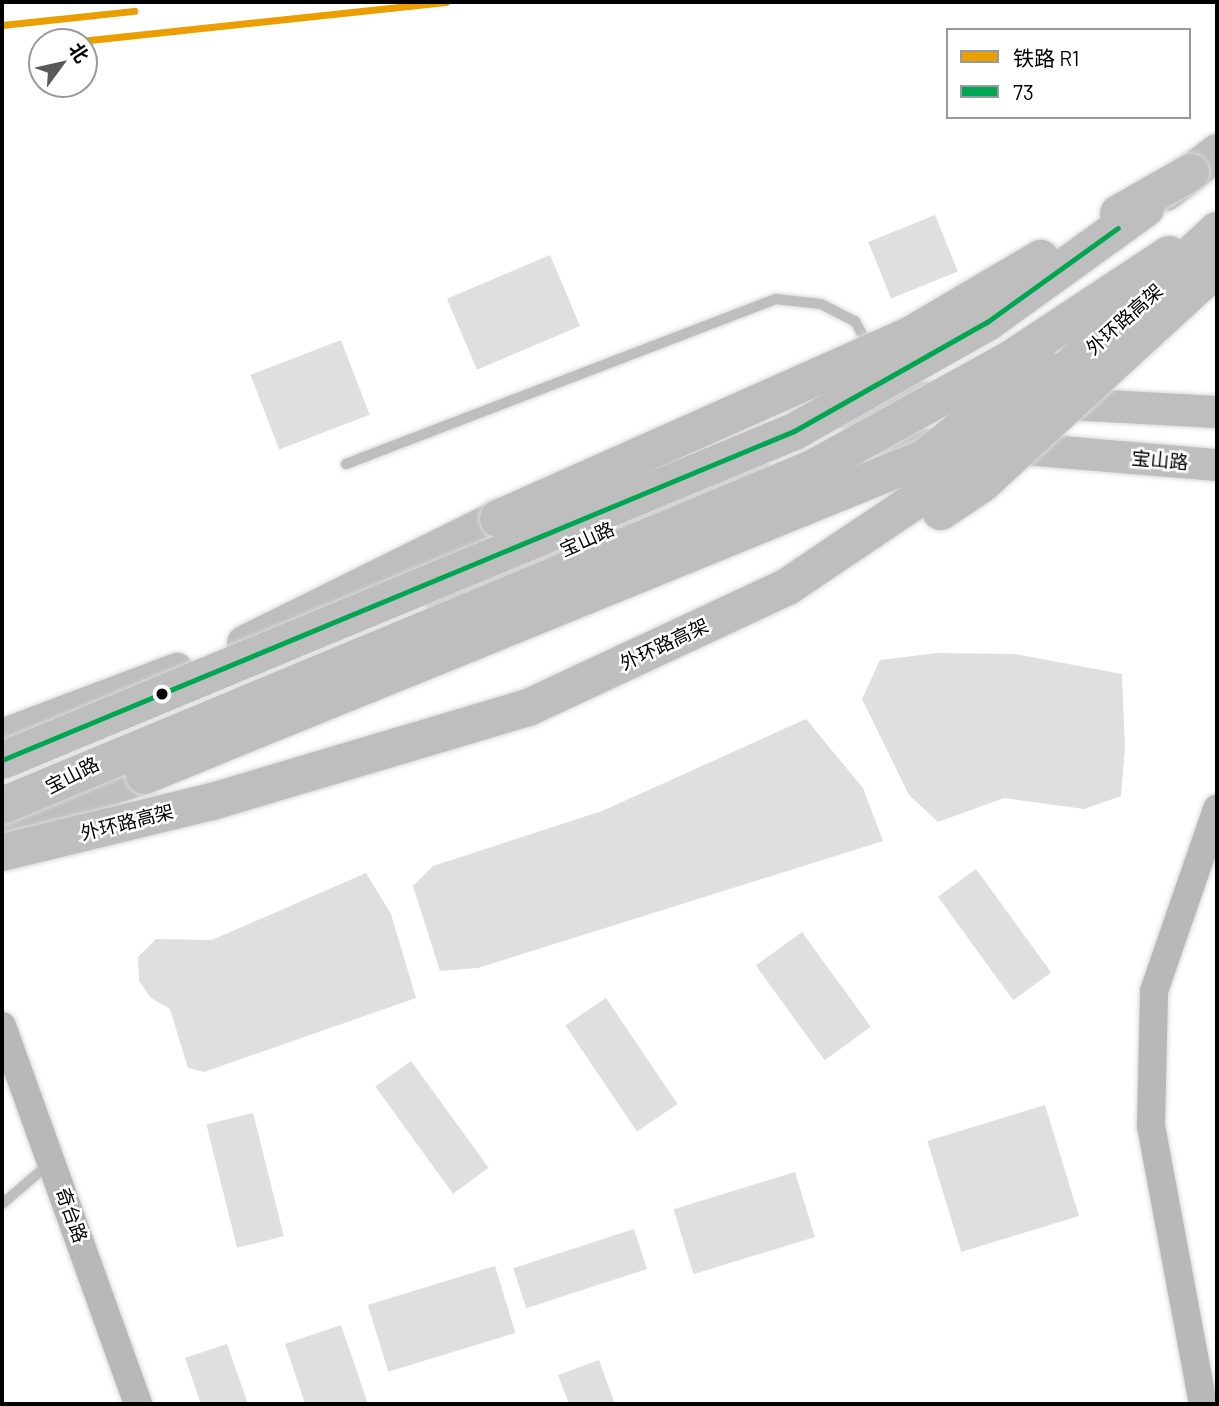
<!DOCTYPE html>
<html>
<head>
<meta charset="utf-8">
<style>
  body { margin:0 }
  #map { position:relative; width:1219px; height:1406px; overflow:hidden; background:#fff; font-family:Barlow,"Noto Sans SC",sans-serif }
  div>[style] { position:absolute }
  [style*='--x'] { left:calc(var(--x)*1px); top:calc(var(--y)*1px); width:calc(var(--w)*1px); rotate:calc(var(--a)*1deg) }
  .building>* { inset:0; background:#dfdfdf; transform-origin:0 0 }
  .roads { filter:drop-shadow(0 0 2px #dbdbdb) drop-shadow(0 0 2px #dbdbdb) }
  .lane>* { height:10px; margin:-5px; padding:0 5px; transform-origin:5px; border-radius:5px; background:#bebebe }
  .secondary>* { height:28px; margin:-14px; padding:0 14px; transform-origin:14px; border-radius:14px; background:#b8b8b8 }
  .primary>* { height:32px; margin:-16px; padding:0 16px; transform-origin:16px; border-radius:16px; background:#bebebe }
  .highway>* { height:37px; margin:-18.5px; padding:0 18.5px; transform-origin:18.5px; border-radius:18.5px; background:#bebebe }
  .bridges { filter:drop-shadow(0 0 2px #dbdbdb) drop-shadow(0 0 2px #dbdbdb) }
  .highway-bridge>* { height:37px; margin:-18.5px; padding:0 18.5px; transform-origin:18.5px; border-radius:18.5px; background:#bebebe }
  .bus-1>* { height:5px; margin:-2.5px; padding:0 2.5px; transform-origin:2.5px; border-radius:2.5px; background:#00a651 }
  .rail-1>* { height:7px; margin:-3.5px; padding:0 3.5px; transform-origin:3.5px; border-radius:3.5px; background:#eb9e00 }
  .dots>* { width:19px; height:19px; translate:-50% -50%; box-sizing:border-box; border:4px solid #fff; border-radius:50% }
  span { translate:-50% -50%; white-space:nowrap; text-align:center; line-height:1.15; -webkit-text-stroke:5px #fff; paint-order:stroke }
  .street-label { font-size:19px; color:#000 }
  .frame { position:absolute; inset:0; border:4px solid #000; pointer-events:none }
  .legend { position:absolute; left:946px; top:28px; width:245px; height:91px; box-sizing:border-box; background:#fff; border:2px solid #999; margin:0; padding:9px 12px; list-style:none; font-size:21px; color:#000 }
  .legend li { display:flex; align-items:center; gap:14px; height:35px }
  .legend b { width:35px; border:2px solid #999 }
  .north { position:absolute; left:28px; top:28px; width:70px; height:70px; box-sizing:border-box; background:#fff; border:2px solid #999; border-radius:50%; rotate:57deg; font-size:19px; font-weight:700; line-height:28px; text-align:center; color:#000 }
  .north::after { content:''; display:block; margin:auto; width:24px; height:32px; background:#595959; clip-path:polygon(50% 0,100% 100%,50% 72%,0 100%) }
</style>
</head>
<body>
<div id="map">
  <div class="building">
    <div style="left:935px;top:215px;width:61px;height:72px;rotate:68deg"></div>
    <div style="left:550px;top:255px;width:77px;height:112px;rotate:67deg"></div>
    <div style="left:341px;top:340px;width:80px;height:97px;rotate:69deg"></div>
    <div style="clip-path:polygon(937px 653px,1014px 654px,1122px 674px,1125px 748px,1121px 796px,1084px 809px,1004px 798px,938px 822px,909px 795px,862px 699px,880px 660px)"></div>
    <div style="clip-path:polygon(806px 719px,863px 788px,883px 841px,478px 968px,440px 971px,413px 886px,433px 866px,602px 811px)"></div>
    <div style="left:976px;top:869px;width:128px;height:47px;rotate:54deg"></div>
    <div style="clip-path:polygon(366px 873px,391px 914px,416px 998px,204px 1072px,188px 1068px,170px 1009px,151px 998px,139px 981px,138px 957px,156px 939px,212px 940px)"></div>
    <div style="left:802px;top:932px;width:117px;height:57px;rotate:54deg"></div>
    <div style="left:606px;top:998px;width:128px;height:49px;rotate:56deg"></div>
    <div style="left:411px;top:1061px;width:132px;height:44px;rotate:54deg"></div>
    <div style="left:1045px;top:1105px;width:116px;height:123px;rotate:73deg"></div>
    <div style="left:253px;top:1113px;width:127px;height:48px;rotate:76deg"></div>
    <div style="left:795px;top:1172px;width:68px;height:127px;rotate:73deg"></div>
    <div style="left:634px;top:1229px;width:42px;height:127px;rotate:72deg"></div>
    <div style="left:495px;top:1266px;width:70px;height:133px;rotate:73deg"></div>
    <div style="clip-path:polygon(341px 1325px,368px 1404px,305px 1404px,285px 1344px)"></div>
    <div style="clip-path:polygon(227px 1344px,248px 1404px,201px 1404px,185px 1358px)"></div>
    <div style="clip-path:polygon(599px 1360px,615px 1404px,569px 1404px,558px 1375px)"></div>
  </div>
  <div class="roads">
    <div class="lane">
      <div style="--x:346;--y:464;--w:461;--a:-21"></div>
      <div style="--x:776;--y:299;--w:45;--a:6.3"></div>
      <div style="--x:821;--y:304;--w:38;--a:27"></div>
      <div style="--x:855;--y:321;--w:30;--a:62"></div>
      <div style="--x:2;--y:1204;--w:62;--a:-40.4"></div>
    </div>
    <div class="secondary">
      <div style="--x:2;--y:1026;--w:402;--a:70.2"></div>
      <div style="--x:1203;--y:1404;--w:284;--a:-100.6"></div>
      <div style="--x:1151;--y:1125;--w:134;--a:-88.7"></div>
      <div style="--x:1154;--y:991;--w:193;--a:-70.9"></div>
    </div>
    <div class="primary">
      <div style="--x:1050;--y:403;--w:167;--a:3.1"></div>
      <div style="--x:846;--y:412;--w:52;--a:-16.7"></div>
      <div style="--x:896;--y:397;--w:46;--a:2.5"></div>
      <div style="--x:1002;--y:447;--w:216;--a:4.8"></div>
      <div style="--x:843;--y:459;--w:62;--a:-13.1"></div>
      <div style="--x:903;--y:445;--w:44;--a:0"></div>
      <div style="--x:443;--y:603;--w:273;--a:-23.7"></div>
      <div style="--x:693;--y:493;--w:67;--a:-13"></div>
      <div style="--x:2;--y:735;--w:187;--a:-20.7"></div>
    </div>
    <div class="highway">
      <div style="--x:1165;--y:192;--w:66;--a:-37.6"></div>
      <div style="--x:245;--y:643;--w:282;--a:-26.3"></div>
      <div style="--x:2;--y:823;--w:150;--a:-18.7"></div>
    </div>
  </div>
  <div class="bridges">
    <div class="highway-bridge">
      <div style="--x:1118;--y:213;--w:83;--a:-29.7"></div>
      <div style="--x:940;--y:511;--w:50;--a:-33.7"></div>
      <div style="--x:982;--y:483;--w:319;--a:-42.6"></div>
      <div style="--x:498;--y:518;--w:452;--a:-24"></div>
      <div style="--x:911;--y:334;--w:150;--a:-30.5"></div>
      <div style="--x:2;--y:760;--w:858;--a:-22.56"></div>
      <div style="--x:794;--y:431;--w:222;--a:-29.5"></div>
      <div style="--x:987;--y:322;--w:195;--a:-35.8"></div>
      <div style="--x:144;--y:775;--w:843;--a:-22.15"></div>
      <div style="--x:925;--y:457;--w:148;--a:-39"></div>
      <div style="--x:2;--y:805;--w:877;--a:-22.59"></div>
      <div style="--x:812;--y:468;--w:227;--a:-28.9"></div>
      <div style="--x:1011;--y:358;--w:189;--a:-33.4"></div>
      <div style="--x:2;--y:852;--w:216;--a:-13.7"></div>
      <div style="--x:212;--y:801;--w:330;--a:-16.6"></div>
      <div style="--x:528;--y:707;--w:286;--a:-25"></div>
      <div style="--x:787;--y:586;--w:199;--a:-33.9"></div>
      <div style="--x:952;--y:475;--w:361;--a:-42.8"></div>
    </div>
  </div>
  <div class="bus-1">
    <div style="--x:2;--y:760;--w:858;--a:-22.56"></div>
    <div style="--x:794;--y:431;--w:222;--a:-29.5"></div>
    <div style="--x:987;--y:322;--w:161;--a:-35.7"></div>
  </div>
  <div class="rail-1">
    <div style="--x:2;--y:25;--w:133;--a:-6.1"></div>
    <div style="--x:71;--y:42;--w:377;--a:-6.1"></div>
  </div>
  <div class="dots">
    <div style="left:162px;top:694px;background:#000"></div>
  </div>
  <div class="street-label">
    <span style="left:1124px;top:319px;rotate:-42deg">外环路高架</span>
    <span style="left:1160px;top:460px;rotate:5deg">宝山路</span>
    <span style="left:587px;top:539px;rotate:-24deg">宝山路</span>
    <span style="left:664px;top:644px;rotate:-25deg">外环路高架</span>
    <span style="left:72px;top:775px;rotate:-27deg">宝山路</span>
    <span style="left:127px;top:822px;rotate:-14deg">外环路高架</span>
    <span style="left:72px;top:1215px;rotate:70deg">奇台路</span>
  </div>
  <div class="frame"></div>
  <ul class="legend">
  <li><b style="height:9px;background:#eb9e00"></b>铁路 R1</li>
  <li><b style="height:9px;background:#00a651"></b>73</li>
  </ul>
  <div class="north">北</div>
</div>
</body>
</html>
